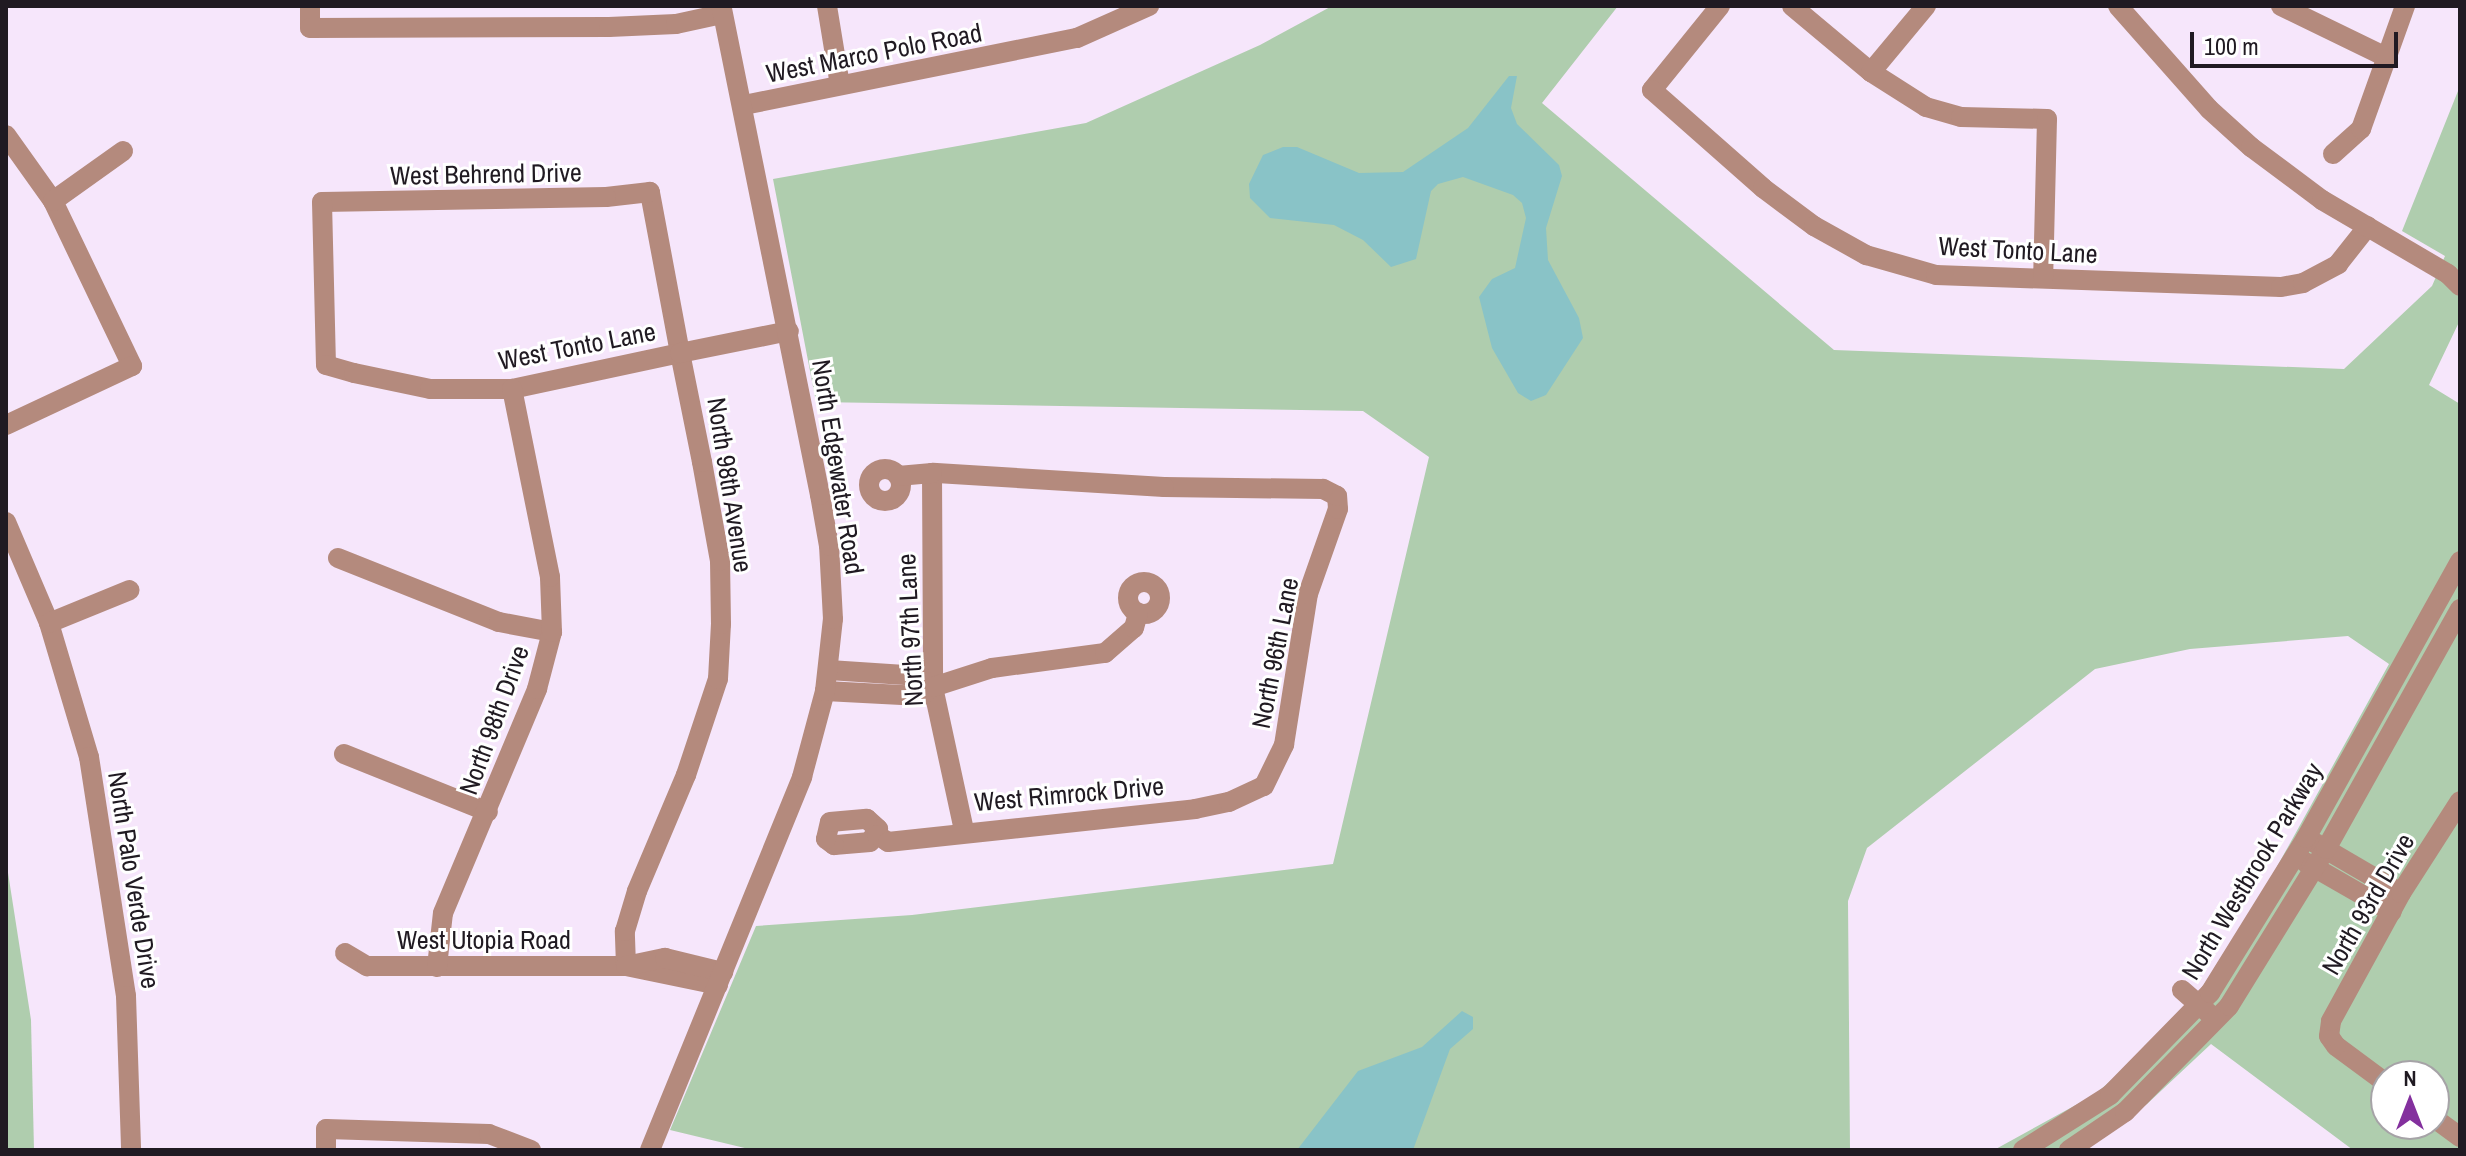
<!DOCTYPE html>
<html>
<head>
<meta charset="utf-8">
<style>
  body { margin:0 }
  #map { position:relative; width:2466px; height:1156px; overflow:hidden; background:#f6e6fb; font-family:"Archivo Narrow",sans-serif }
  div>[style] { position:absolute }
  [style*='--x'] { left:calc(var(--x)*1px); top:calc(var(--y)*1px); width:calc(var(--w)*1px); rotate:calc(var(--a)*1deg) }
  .green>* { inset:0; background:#afcdae }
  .water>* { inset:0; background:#89c3c7 }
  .minor>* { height:20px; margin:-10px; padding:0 10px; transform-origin:10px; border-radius:10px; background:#b48a7d }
  .minor>.ring { margin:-10px; padding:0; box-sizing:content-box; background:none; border:20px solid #b48a7d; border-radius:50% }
  span { translate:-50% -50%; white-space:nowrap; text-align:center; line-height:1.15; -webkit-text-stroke:6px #fff; paint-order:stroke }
  .street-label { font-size:26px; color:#201a22 }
  .frame { position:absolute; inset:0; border:8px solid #201a22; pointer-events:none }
  .north { position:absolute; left:2370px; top:1060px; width:80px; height:80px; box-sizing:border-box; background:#fff; border:2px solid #a6a3a7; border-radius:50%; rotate:0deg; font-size:22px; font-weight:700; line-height:32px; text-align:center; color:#201a22 }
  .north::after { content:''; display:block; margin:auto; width:28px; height:36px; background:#84309e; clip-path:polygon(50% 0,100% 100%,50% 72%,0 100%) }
  .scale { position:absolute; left:2190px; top:32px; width:208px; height:36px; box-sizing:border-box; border:4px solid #201a22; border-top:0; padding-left:10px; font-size:24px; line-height:28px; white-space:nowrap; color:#201a22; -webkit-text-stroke:6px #fff; paint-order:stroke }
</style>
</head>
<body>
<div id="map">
  <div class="green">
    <div style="clip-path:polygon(evenodd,1332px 6px,1618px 6px,1542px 103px,1834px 350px,2344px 369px,2432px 286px,2445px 256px,2402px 231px,2460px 86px,2460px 271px,2450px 286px,2460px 294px,2460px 320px,2429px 385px,2460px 404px,2460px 1150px,2353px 1150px,2211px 1044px,2147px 1104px,2083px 1150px,1994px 1150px,2094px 1095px,2149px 1048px,2198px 994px,2268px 883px,2389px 664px,2348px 636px,2190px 649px,2095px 669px,1867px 848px,1848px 901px,1850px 1150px,753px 1150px,670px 1130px,756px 926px,912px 915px,1333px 864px,1429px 457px,1363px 411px,816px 402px,773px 179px,1086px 123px,1260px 45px,1332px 6px,2386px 1076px,2434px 1076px,2434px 1124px,2386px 1124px,2386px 1076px)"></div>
    <div style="clip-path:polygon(6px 860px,31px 1020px,34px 1150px,6px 1150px)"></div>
  </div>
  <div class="water">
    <div style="clip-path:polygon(1509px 76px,1517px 76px,1511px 108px,1517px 124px,1559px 165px,1562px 176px,1546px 228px,1548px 260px,1579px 318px,1583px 338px,1546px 395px,1531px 401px,1518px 393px,1492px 348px,1479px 297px,1492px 279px,1515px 268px,1526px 218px,1522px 203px,1513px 195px,1463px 177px,1438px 184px,1431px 191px,1416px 259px,1391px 267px,1363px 240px,1334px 225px,1270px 218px,1250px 198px,1249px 184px,1263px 155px,1283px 147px,1297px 147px,1359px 173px,1403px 172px,1468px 128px)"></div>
    <div style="clip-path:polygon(1462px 1011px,1473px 1017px,1473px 1029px,1450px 1049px,1413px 1150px,1297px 1150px,1358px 1071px,1422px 1047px)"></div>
  </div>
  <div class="minor">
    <div style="--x:310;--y:6;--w:22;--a:90"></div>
    <div style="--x:310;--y:28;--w:299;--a:-0.2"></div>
    <div style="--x:609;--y:27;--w:67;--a:-2.6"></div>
    <div style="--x:676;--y:24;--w:47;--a:-12.3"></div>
    <div style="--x:827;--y:6;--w:80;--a:80.7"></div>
    <div style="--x:1720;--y:6;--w:108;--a:129"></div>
    <div style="--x:1652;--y:90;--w:148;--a:41.4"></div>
    <div style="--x:1763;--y:188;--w:64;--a:36.7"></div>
    <div style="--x:1814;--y:226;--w:60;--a:29.1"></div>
    <div style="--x:1866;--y:255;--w:73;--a:15.9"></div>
    <div style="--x:1936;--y:275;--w:345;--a:2"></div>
    <div style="--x:2281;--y:287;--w:22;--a:-10"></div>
    <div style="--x:2303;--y:283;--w:40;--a:-28"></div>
    <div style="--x:2338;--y:264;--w:48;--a:-51.7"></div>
    <div style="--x:1792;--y:6;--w:103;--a:39.9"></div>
    <div style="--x:1871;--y:72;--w:65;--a:32.5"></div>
    <div style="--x:1926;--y:107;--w:36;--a:16"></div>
    <div style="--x:1961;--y:117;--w:86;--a:1.3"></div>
    <div style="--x:2047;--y:119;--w:159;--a:91.4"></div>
    <div style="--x:2118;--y:6;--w:137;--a:48.5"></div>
    <div style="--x:2209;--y:109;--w:57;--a:42.1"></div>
    <div style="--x:2251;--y:147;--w:89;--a:36.7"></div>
    <div style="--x:2322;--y:200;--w:146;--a:30.4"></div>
    <div style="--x:2448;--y:274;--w:17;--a:45"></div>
    <div style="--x:2281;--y:6;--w:119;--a:25.9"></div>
    <div style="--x:1871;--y:72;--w:86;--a:-50.2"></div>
    <div style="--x:744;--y:105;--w:340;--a:-11.4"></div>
    <div style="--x:1077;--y:38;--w:79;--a:-24"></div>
    <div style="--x:6;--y:135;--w:81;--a:54.5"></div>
    <div style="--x:53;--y:201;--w:183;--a:64.4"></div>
    <div style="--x:132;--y:366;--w:139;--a:154.9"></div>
    <div style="--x:2333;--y:154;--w:38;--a:-42"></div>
    <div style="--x:2361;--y:129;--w:131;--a:-70.3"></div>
    <div style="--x:53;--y:201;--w:86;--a:-35.5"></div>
    <div class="ring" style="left:869px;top:469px;width:12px;height:12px"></div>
    <div style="--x:932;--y:473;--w:214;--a:89.7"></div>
    <div style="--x:933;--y:687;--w:146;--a:77.8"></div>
    <div style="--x:6;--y:522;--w:110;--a:66.9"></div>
    <div style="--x:49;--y:623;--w:140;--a:73.4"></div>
    <div style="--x:89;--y:757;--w:242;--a:81.2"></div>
    <div style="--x:126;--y:996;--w:154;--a:88.1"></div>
    <div style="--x:338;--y:558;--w:173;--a:21.7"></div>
    <div style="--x:499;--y:622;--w:54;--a:10.7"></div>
    <div class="ring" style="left:1128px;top:582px;width:12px;height:12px"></div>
    <div style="--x:49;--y:623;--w:87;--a:-22.2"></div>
    <div style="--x:829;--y:670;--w:91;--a:3.8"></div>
    <div style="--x:920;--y:676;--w:17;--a:40"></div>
    <div style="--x:825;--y:691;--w:96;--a:3"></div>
    <div style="--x:921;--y:696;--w:15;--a:-37"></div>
    <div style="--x:933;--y:687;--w:62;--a:-17.9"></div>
    <div style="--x:992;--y:668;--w:114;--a:-7.6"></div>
    <div style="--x:1105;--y:653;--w:38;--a:-41"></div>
    <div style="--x:1134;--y:628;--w:16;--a:-75"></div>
    <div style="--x:344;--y:754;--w:155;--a:21.9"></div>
    <div style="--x:867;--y:819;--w:15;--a:42"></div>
    <div style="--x:878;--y:829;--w:15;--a:122"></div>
    <div style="--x:870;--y:842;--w:36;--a:175"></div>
    <div style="--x:834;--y:845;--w:10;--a:-143"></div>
    <div style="--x:826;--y:839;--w:17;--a:-77"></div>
    <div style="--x:830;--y:822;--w:37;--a:-5"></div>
    <div style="--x:877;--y:835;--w:13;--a:32"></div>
    <div style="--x:888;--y:842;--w:309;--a:-6.1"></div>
    <div style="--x:1195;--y:809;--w:35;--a:-12"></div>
    <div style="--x:1229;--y:802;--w:38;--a:-25"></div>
    <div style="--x:1264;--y:786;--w:46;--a:-64"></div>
    <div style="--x:1284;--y:745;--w:153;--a:-81"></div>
    <div style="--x:1308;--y:594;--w:90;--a:-70.6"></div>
    <div style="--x:1338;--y:509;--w:13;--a:-94"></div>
    <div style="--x:1337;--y:496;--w:16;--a:-153"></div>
    <div style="--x:1323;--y:489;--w:159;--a:-179.3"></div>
    <div style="--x:1164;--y:487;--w:232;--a:-176.5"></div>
    <div style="--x:932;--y:473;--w:34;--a:175"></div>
    <div style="--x:2315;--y:843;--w:99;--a:30.2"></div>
    <div style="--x:2305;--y:862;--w:100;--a:29.9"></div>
    <div style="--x:345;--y:953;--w:26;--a:31"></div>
    <div style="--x:367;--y:966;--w:259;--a:0"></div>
    <div style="--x:626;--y:966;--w:94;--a:11.7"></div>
    <div style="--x:626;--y:966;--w:35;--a:-92"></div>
    <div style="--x:625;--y:931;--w:42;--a:-73.3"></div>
    <div style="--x:637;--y:891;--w:126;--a:-67.1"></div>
    <div style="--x:686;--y:775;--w:101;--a:-71.6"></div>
    <div style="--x:718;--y:679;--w:55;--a:-86.9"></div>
    <div style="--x:721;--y:624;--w:63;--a:-90.9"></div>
    <div style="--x:720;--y:561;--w:101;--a:-100.3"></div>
    <div style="--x:702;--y:462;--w:111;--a:-101.4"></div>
    <div style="--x:680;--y:353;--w:164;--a:-100.6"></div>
    <div style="--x:650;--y:192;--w:44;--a:173.5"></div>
    <div style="--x:606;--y:197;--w:284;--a:179"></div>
    <div style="--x:322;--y:202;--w:163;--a:88.6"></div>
    <div style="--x:326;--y:365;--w:29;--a:16"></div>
    <div style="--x:354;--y:373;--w:78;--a:11.9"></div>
    <div style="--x:430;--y:389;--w:82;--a:0"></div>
    <div style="--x:512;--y:389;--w:172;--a:-12.1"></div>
    <div style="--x:680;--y:353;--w:111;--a:-11.4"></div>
    <div style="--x:626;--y:966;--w:40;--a:-12"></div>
    <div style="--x:665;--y:958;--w:60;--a:13.6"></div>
    <div style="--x:437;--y:967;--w:54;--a:-83.7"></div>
    <div style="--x:443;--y:913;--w:243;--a:-67.2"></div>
    <div style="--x:537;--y:689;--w:59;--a:-75.3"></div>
    <div style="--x:552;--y:632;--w:55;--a:-92.1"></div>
    <div style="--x:550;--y:577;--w:192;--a:-101.4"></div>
    <div style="--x:2182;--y:990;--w:35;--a:41"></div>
    <div style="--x:2386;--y:1083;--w:62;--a:-143.5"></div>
    <div style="--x:2336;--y:1046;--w:12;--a:-125"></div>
    <div style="--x:2329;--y:1036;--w:15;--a:-82"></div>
    <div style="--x:2331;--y:1021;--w:146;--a:-61.3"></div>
    <div style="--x:2401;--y:893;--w:109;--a:-57.3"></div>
    <div style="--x:2434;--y:1118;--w:32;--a:36"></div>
    <div style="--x:326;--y:1150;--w:21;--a:-90"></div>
    <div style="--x:326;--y:1129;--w:163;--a:1.8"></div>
    <div style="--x:489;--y:1134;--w:45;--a:20.9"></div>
    <div style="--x:650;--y:1150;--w:403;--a:-67.8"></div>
    <div style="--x:802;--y:777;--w:89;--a:-75"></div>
    <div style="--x:825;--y:691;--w:72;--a:-83.7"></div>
    <div style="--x:833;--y:619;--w:73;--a:-93.1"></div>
    <div style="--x:829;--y:546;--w:52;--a:-100"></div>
    <div style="--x:820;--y:495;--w:499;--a:-101.4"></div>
    <div style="--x:2023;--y:1150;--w:103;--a:-32.3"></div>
    <div style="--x:2110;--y:1095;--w:143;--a:-45.6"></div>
    <div style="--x:2210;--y:993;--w:182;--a:-58.2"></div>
    <div style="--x:2306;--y:838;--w:317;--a:-60.9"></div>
    <div style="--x:2069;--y:1150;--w:68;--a:-34.2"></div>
    <div style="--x:2125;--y:1112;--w:148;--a:-45.5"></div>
    <div style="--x:2229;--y:1006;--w:185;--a:-58.3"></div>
    <div style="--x:2326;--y:849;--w:275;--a:-60.8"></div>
  </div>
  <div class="street-label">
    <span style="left:874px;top:53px;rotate:-11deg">West Marco Polo Road</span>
    <span style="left:486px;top:174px;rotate:-1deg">West Behrend Drive</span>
    <span style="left:2018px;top:250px;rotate:3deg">West Tonto Lane</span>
    <span style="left:577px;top:346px;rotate:-11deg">West Tonto Lane</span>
    <span style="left:838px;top:467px;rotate:81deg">North Edgewater Road</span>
    <span style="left:730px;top:485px;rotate:81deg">North 98th Avenue</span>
    <span style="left:910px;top:630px;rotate:-93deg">North 97th Lane</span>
    <span style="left:1275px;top:653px;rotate:-79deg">North 96th Lane</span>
    <span style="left:494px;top:720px;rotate:-70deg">North 98th Drive</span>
    <span style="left:1069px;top:794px;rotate:-5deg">West Rimrock Drive</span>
    <span style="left:2252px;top:871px;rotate:-59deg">North Westbrook Parkway</span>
    <span style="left:134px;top:880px;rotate:81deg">North Palo Verde Drive</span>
    <span style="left:2368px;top:904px;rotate:-60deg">North 93rd Drive</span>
    <span style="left:484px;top:940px">West Utopia Road</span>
  </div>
  <div class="frame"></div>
  <div class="north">N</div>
  <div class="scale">100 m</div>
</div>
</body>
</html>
